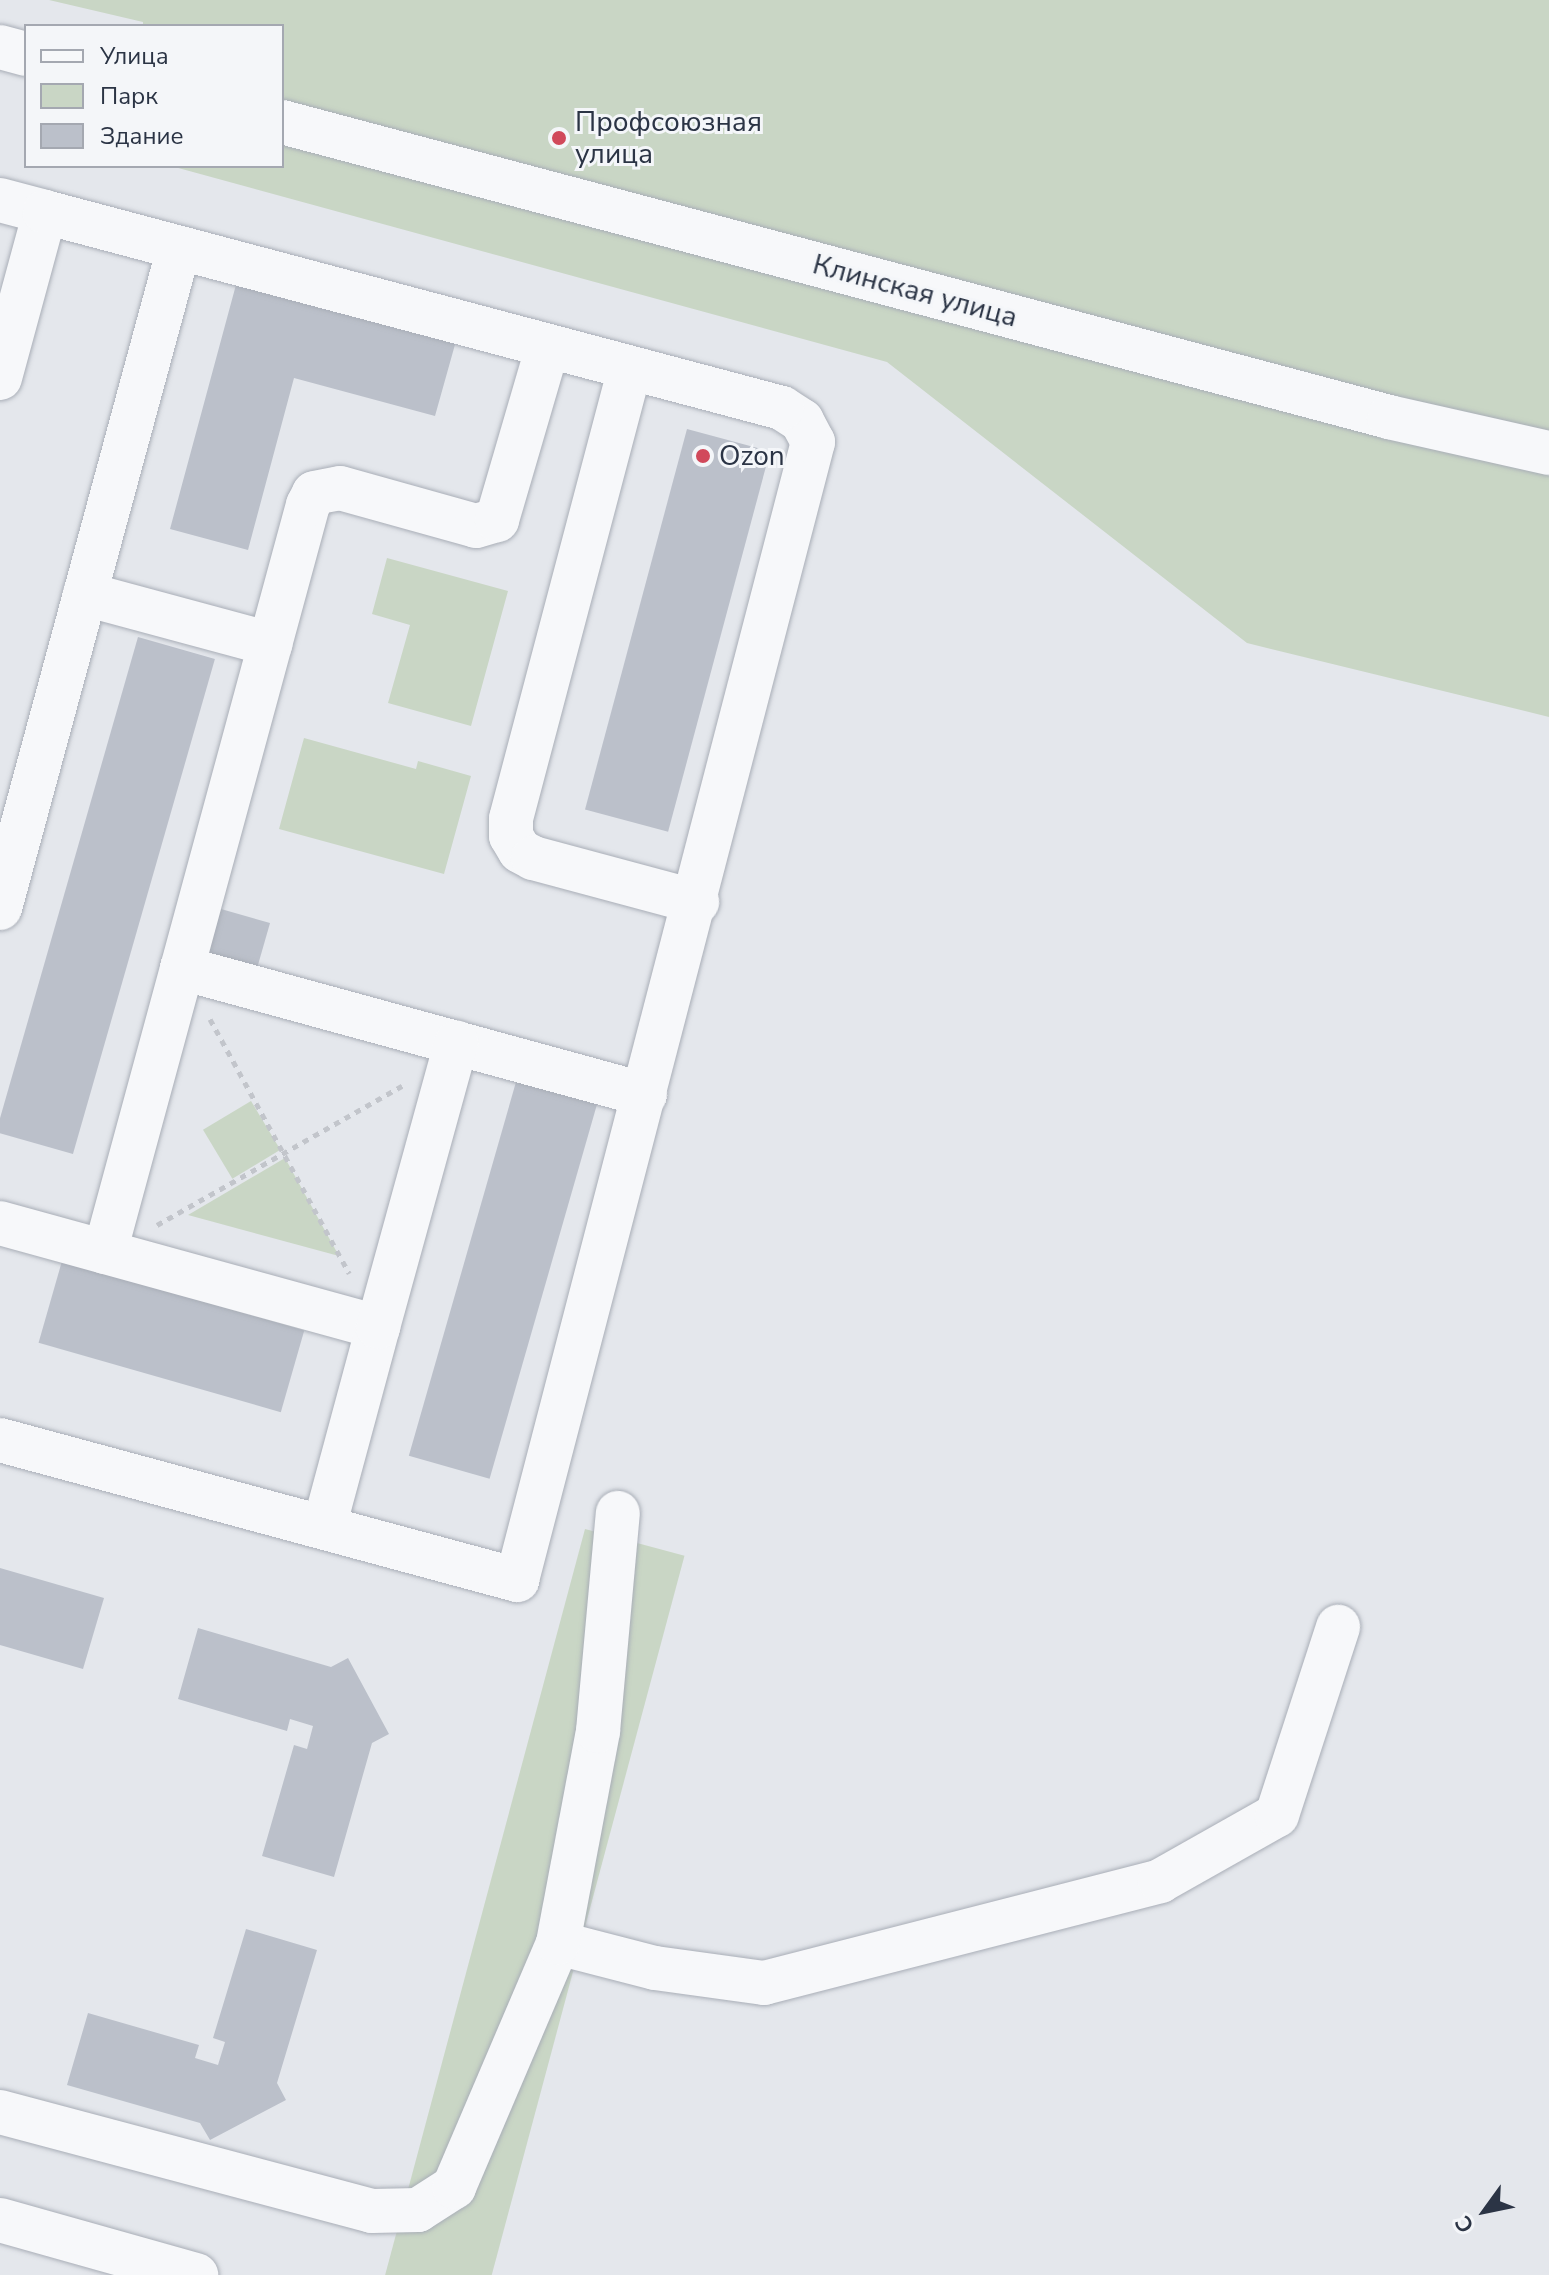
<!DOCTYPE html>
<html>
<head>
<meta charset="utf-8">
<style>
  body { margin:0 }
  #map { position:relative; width:1549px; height:2275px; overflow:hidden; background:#e4e7ec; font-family:"Nunito Sans",sans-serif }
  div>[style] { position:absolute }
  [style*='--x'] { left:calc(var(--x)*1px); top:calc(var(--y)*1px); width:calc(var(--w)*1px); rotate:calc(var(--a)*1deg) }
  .green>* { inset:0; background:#c9d6c5; transform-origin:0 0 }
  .building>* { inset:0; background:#bbc0ca; transform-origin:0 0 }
  .path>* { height:5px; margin-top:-2.5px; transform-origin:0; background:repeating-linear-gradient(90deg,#c2c5cb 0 6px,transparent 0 12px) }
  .roads { filter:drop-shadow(0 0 2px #a9aeb7) drop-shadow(0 0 2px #a9aeb7) }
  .minor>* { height:44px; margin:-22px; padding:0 22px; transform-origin:22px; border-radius:22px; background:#f7f8fa }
  .dots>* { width:22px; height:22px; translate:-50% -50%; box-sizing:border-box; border:4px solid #f4f6f9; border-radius:50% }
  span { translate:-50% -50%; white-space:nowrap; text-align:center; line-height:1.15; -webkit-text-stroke:6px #f4f6f9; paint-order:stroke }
  .poi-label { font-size:28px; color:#2b3445 }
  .left { translate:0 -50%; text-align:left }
  .street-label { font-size:28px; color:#2b3445 }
  .legend { position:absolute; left:24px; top:24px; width:260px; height:144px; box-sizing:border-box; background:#f4f6f9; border:2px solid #a4a8b1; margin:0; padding:10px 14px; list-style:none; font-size:24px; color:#2b3445 }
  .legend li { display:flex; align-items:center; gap:16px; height:40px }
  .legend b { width:40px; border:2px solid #a4a8b1 }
  .north { position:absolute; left:1445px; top:2171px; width:80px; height:80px; -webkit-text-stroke:6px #f4f6f9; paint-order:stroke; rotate:237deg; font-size:22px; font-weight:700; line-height:32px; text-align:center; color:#2b3445 }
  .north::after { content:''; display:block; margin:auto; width:28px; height:36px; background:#2b3445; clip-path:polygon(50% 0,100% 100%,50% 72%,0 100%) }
</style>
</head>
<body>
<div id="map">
  <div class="green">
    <div style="clip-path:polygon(49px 0,1549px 0,1549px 717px,1247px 643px,887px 362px,171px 166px,282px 166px,282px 26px,143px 26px,143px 22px)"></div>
    <div style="clip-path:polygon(387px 558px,508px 591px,471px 726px,388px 703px,410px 625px,372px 614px)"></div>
    <div style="clip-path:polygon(304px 738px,416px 769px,418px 761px,471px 776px,444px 874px,279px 829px)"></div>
    <div style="left:251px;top:1101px;width:57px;height:56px;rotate:59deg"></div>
    <div style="clip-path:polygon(285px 1158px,339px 1256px,188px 1215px)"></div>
    <div style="left:585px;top:1529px;width:103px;height:774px;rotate:15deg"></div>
  </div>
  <div class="building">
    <div style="clip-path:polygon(237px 281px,456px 341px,435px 416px,294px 378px,248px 550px,170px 529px)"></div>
    <div style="left:687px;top:429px;width:86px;height:394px;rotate:15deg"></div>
    <div style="left:138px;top:637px;width:80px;height:515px;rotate:16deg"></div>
    <div style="left:221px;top:909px;width:51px;height:50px;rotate:16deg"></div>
    <div style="left:518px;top:1075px;width:84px;height:396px;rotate:16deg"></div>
    <div style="left:62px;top:1261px;width:252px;height:85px;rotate:16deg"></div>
    <div style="clip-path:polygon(0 1568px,104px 1598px,83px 1669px,0 1645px)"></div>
    <div style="clip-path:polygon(198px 1628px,331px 1667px,348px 1658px,389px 1734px,372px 1743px,334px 1877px,262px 1856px,294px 1745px,307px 1749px,313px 1726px,290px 1719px,287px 1731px,178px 1699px)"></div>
    <div style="clip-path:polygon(246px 1929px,317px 1950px,277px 2083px,286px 2100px,210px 2140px,200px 2123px,67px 2085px,88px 2013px,199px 2045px,195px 2058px,218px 2065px,225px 2042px,213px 2038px)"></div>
  </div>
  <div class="path">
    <div style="--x:210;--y:1019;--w:290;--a:61.3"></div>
    <div style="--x:157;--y:1225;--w:282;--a:-29.6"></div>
  </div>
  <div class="roads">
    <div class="minor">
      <div style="--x:0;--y:47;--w:27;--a:15"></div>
      <div style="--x:282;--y:122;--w:1146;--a:14.92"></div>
      <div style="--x:1389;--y:417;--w:164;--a:12.7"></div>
      <div style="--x:0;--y:200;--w:47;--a:14.9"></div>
      <div style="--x:45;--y:212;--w:172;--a:105.2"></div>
      <div style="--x:630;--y:368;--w:466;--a:104.8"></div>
      <div style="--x:511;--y:819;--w:17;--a:90"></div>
      <div style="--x:511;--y:836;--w:17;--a:59"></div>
      <div style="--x:520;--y:851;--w:15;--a:28"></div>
      <div style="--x:533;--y:858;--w:170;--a:15"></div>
      <div style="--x:85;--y:594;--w:192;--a:15.1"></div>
      <div style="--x:0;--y:908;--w:684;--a:-74.83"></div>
      <div style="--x:182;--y:968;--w:480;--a:15.3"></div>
      <div style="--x:0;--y:1223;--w:392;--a:15.4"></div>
      <div style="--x:378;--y:1327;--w:207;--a:105.1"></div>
      <div style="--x:105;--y:1252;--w:774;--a:-74.8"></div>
      <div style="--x:308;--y:505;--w:13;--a:-63"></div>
      <div style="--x:314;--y:493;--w:26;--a:-11"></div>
      <div style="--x:340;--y:488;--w:141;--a:15.6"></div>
      <div style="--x:476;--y:526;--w:22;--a:-16"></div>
      <div style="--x:497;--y:520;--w:181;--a:-73.7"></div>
      <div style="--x:378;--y:1327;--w:295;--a:-74.6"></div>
      <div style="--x:0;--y:1440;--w:536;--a:15.15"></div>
      <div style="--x:517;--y:1580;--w:1176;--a:-75.42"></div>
      <div style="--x:813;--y:442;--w:24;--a:-118"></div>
      <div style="--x:802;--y:421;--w:24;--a:-147"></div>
      <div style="--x:782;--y:408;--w:763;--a:-165.11"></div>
      <div style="--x:558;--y:1943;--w:100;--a:14.5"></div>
      <div style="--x:655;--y:1968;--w:110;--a:7.8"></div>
      <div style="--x:764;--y:1983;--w:409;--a:-14.4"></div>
      <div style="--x:1160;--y:1881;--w:134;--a:-29.4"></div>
      <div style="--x:1277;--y:1815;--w:198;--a:-72"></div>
      <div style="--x:0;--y:2112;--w:385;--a:14.9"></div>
      <div style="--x:372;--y:2211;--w:46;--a:-1.2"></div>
      <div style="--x:418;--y:2210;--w:43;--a:-32.6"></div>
      <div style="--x:454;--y:2187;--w:265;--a:-66.9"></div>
      <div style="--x:558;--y:1943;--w:216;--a:-79.3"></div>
      <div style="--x:598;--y:1731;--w:219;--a:-84.8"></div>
      <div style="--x:0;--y:2220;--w:204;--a:15.7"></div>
    </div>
  </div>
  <div class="dots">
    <div style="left:559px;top:138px;background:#d1495b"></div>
    <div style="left:703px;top:456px;background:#d1495b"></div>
  </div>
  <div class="poi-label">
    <span class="left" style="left:575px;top:138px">Профсоюзная<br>улица</span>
    <span class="left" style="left:719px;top:456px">Ozon</span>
  </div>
  <div class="street-label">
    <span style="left:915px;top:291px;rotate:15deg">Клинская улица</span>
  </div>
  <ul class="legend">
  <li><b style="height:10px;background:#f7f8fa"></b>Улица</li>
  <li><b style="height:22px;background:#c9d6c5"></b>Парк</li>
  <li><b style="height:22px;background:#bbc0ca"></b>Здание</li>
  </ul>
  <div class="north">С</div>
</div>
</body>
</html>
